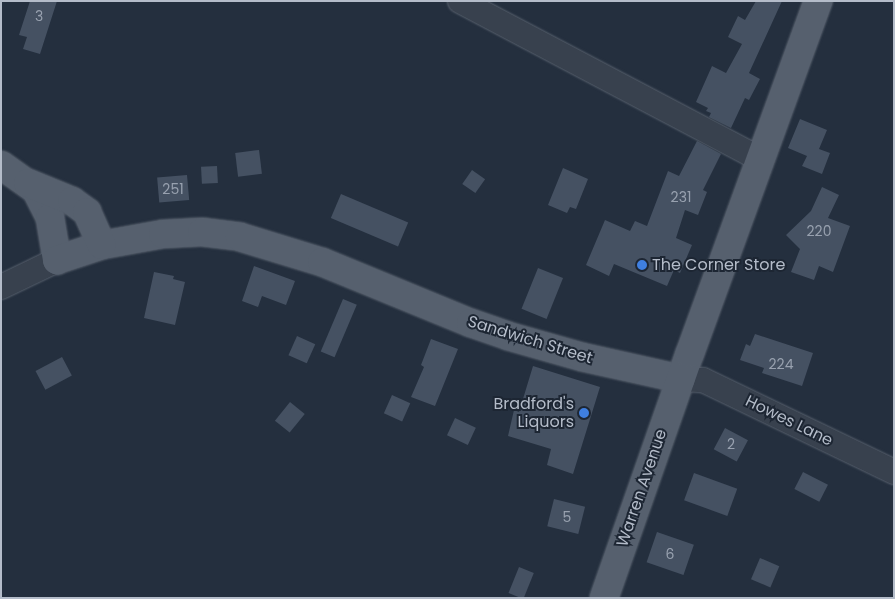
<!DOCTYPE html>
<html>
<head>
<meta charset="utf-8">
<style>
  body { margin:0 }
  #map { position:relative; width:895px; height:599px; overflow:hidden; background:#242f3e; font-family:Poppins,sans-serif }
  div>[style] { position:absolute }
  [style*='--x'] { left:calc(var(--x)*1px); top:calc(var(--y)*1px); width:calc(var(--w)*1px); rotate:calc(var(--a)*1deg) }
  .building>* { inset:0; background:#455162; transform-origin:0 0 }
  .roads { filter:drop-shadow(0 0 1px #565f6c) drop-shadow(0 0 1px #565f6c) }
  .minor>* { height:24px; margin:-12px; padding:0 12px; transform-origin:12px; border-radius:12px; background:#38414e }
  .major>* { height:28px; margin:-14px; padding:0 14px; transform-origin:14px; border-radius:14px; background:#56606e }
  .dots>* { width:14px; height:14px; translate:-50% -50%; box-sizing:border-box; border:2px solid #1d2633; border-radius:50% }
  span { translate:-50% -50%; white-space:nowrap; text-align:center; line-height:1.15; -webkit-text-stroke:4px #1d2633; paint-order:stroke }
  .number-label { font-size:14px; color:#98a1af }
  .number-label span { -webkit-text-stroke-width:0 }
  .poi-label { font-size:16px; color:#b4bcc9 }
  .left { translate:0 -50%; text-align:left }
  .right { translate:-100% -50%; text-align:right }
  .street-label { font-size:16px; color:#b4bcc9 }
  .frame { position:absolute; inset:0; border:2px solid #b4bcc9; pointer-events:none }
</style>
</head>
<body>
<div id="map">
  <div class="building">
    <div style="clip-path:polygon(30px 1px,57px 1px,40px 54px,23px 49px,27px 37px,19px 35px)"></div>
    <div style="clip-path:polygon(756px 1px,782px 1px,749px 73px,760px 79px,749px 100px,745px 98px,731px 128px,709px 117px,711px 113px,706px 111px,708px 108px,696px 102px,712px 66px,726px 73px,742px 44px,728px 37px,738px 16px,745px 20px)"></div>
    <div style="clip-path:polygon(800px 119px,827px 130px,819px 149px,830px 153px,822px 174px,802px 166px,807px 156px,788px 148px)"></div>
    <div style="clip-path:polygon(697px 141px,721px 154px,703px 190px,707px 192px,698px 215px,685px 210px,676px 238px,692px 245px,680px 273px,674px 270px,667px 286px,614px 264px,609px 276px,586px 265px,605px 220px,630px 231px,635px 221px,647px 226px,668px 171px,679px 176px)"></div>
    <div style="left:259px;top:150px;width:24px;height:24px;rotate:83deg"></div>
    <div style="left:217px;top:166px;width:17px;height:16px;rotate:87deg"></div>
    <div style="clip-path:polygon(563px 168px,588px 179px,576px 209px,570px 207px,567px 213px,548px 205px)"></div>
    <div style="left:472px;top:170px;width:16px;height:17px;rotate:35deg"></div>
    <div style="left:187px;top:175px;width:25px;height:30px;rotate:85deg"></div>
    <div style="clip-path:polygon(822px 187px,839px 195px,828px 218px,850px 226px,833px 272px,819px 266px,814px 280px,791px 272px,800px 249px,786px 235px,811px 211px)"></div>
    <div style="left:341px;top:194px;width:73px;height:26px;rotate:23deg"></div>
    <div style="clip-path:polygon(254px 266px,295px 281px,286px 305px,262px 296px,258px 307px,242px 301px)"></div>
    <div style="left:538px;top:268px;width:27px;height:44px;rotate:22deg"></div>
    <div style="clip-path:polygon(154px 272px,174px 276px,173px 279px,185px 282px,175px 325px,144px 318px)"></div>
    <div style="left:343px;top:299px;width:15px;height:57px;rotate:23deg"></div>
    <div style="clip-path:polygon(755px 334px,813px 353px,802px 386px,762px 373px,764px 368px,740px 360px,746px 344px,750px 346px)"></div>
    <div style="left:297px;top:336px;width:20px;height:21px;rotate:24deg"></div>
    <div style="clip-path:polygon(431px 339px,458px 349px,435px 406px,411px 397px,424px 367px,421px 365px)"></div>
    <div style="left:62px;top:357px;width:21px;height:30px;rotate:62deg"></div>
    <div style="clip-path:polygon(533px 366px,600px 387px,573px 474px,547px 465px,551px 449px,508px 436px,514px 410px,519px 412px)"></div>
    <div style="left:392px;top:395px;width:20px;height:20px;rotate:24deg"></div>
    <div style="left:290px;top:402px;width:19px;height:24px;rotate:39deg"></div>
    <div style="left:455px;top:418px;width:23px;height:19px;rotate:25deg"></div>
    <div style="left:725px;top:428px;width:26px;height:24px;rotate:28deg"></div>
    <div style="left:803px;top:472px;width:28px;height:19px;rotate:27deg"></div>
    <div style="left:694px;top:473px;width:46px;height:29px;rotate:20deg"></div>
    <div style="left:554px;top:499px;width:32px;height:28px;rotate:14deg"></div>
    <div style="left:657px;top:532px;width:39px;height:32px;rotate:19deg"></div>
    <div style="left:760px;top:558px;width:21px;height:23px;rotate:23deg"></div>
    <div style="left:519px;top:567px;width:16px;height:28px;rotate:22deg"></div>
  </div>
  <div class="roads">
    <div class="minor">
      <div style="--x:460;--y:1;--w:339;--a:27.8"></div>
      <div style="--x:1;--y:287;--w:62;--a:-25.7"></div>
      <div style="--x:681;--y:379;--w:22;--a:3"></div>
      <div style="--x:703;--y:380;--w:212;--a:25.7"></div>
    </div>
    <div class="major">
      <div style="--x:1;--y:165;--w:43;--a:35.5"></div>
      <div style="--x:36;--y:190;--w:31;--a:63"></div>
      <div style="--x:50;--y:218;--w:43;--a:80.5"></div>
      <div style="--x:57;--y:260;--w:47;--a:-18.4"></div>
      <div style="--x:102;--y:245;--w:62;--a:-10.2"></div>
      <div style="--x:163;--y:234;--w:39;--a:-3"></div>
      <div style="--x:202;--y:232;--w:38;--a:7"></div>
      <div style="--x:240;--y:237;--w:86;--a:17"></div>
      <div style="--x:322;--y:262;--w:161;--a:22.3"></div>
      <div style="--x:471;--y:323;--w:39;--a:19"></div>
      <div style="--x:508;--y:336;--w:77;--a:15.8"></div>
      <div style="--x:582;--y:357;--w:101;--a:12.5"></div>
      <div style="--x:28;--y:183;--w:48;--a:22.2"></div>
      <div style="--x:72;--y:201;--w:19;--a:36"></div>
      <div style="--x:87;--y:212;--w:36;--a:66"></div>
      <div style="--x:604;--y:598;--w:260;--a:-70.7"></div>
      <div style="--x:690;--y:353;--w:375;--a:-70"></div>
    </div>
  </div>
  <div class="dots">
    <div style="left:642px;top:265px;background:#3f7fe0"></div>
    <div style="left:584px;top:413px;background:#3f7fe0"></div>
  </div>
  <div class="number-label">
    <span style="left:39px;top:16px">3</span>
    <span style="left:173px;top:189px">251</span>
    <span style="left:681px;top:197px">231</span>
    <span style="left:819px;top:231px">220</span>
    <span style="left:781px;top:364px">224</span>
    <span style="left:731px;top:444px">2</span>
    <span style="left:567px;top:517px">5</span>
    <span style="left:670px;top:554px">6</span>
  </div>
  <div class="poi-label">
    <span class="left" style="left:652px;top:265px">The Corner Store</span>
    <span class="right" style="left:574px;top:413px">Bradford's<br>Liquors</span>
  </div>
  <div class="street-label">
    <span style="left:530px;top:340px;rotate:17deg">Sandwich Street</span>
    <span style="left:789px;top:421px;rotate:26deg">Howes Lane</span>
    <span style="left:642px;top:488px;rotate:-71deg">Warren Avenue</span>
  </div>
  <div class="frame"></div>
</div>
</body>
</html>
